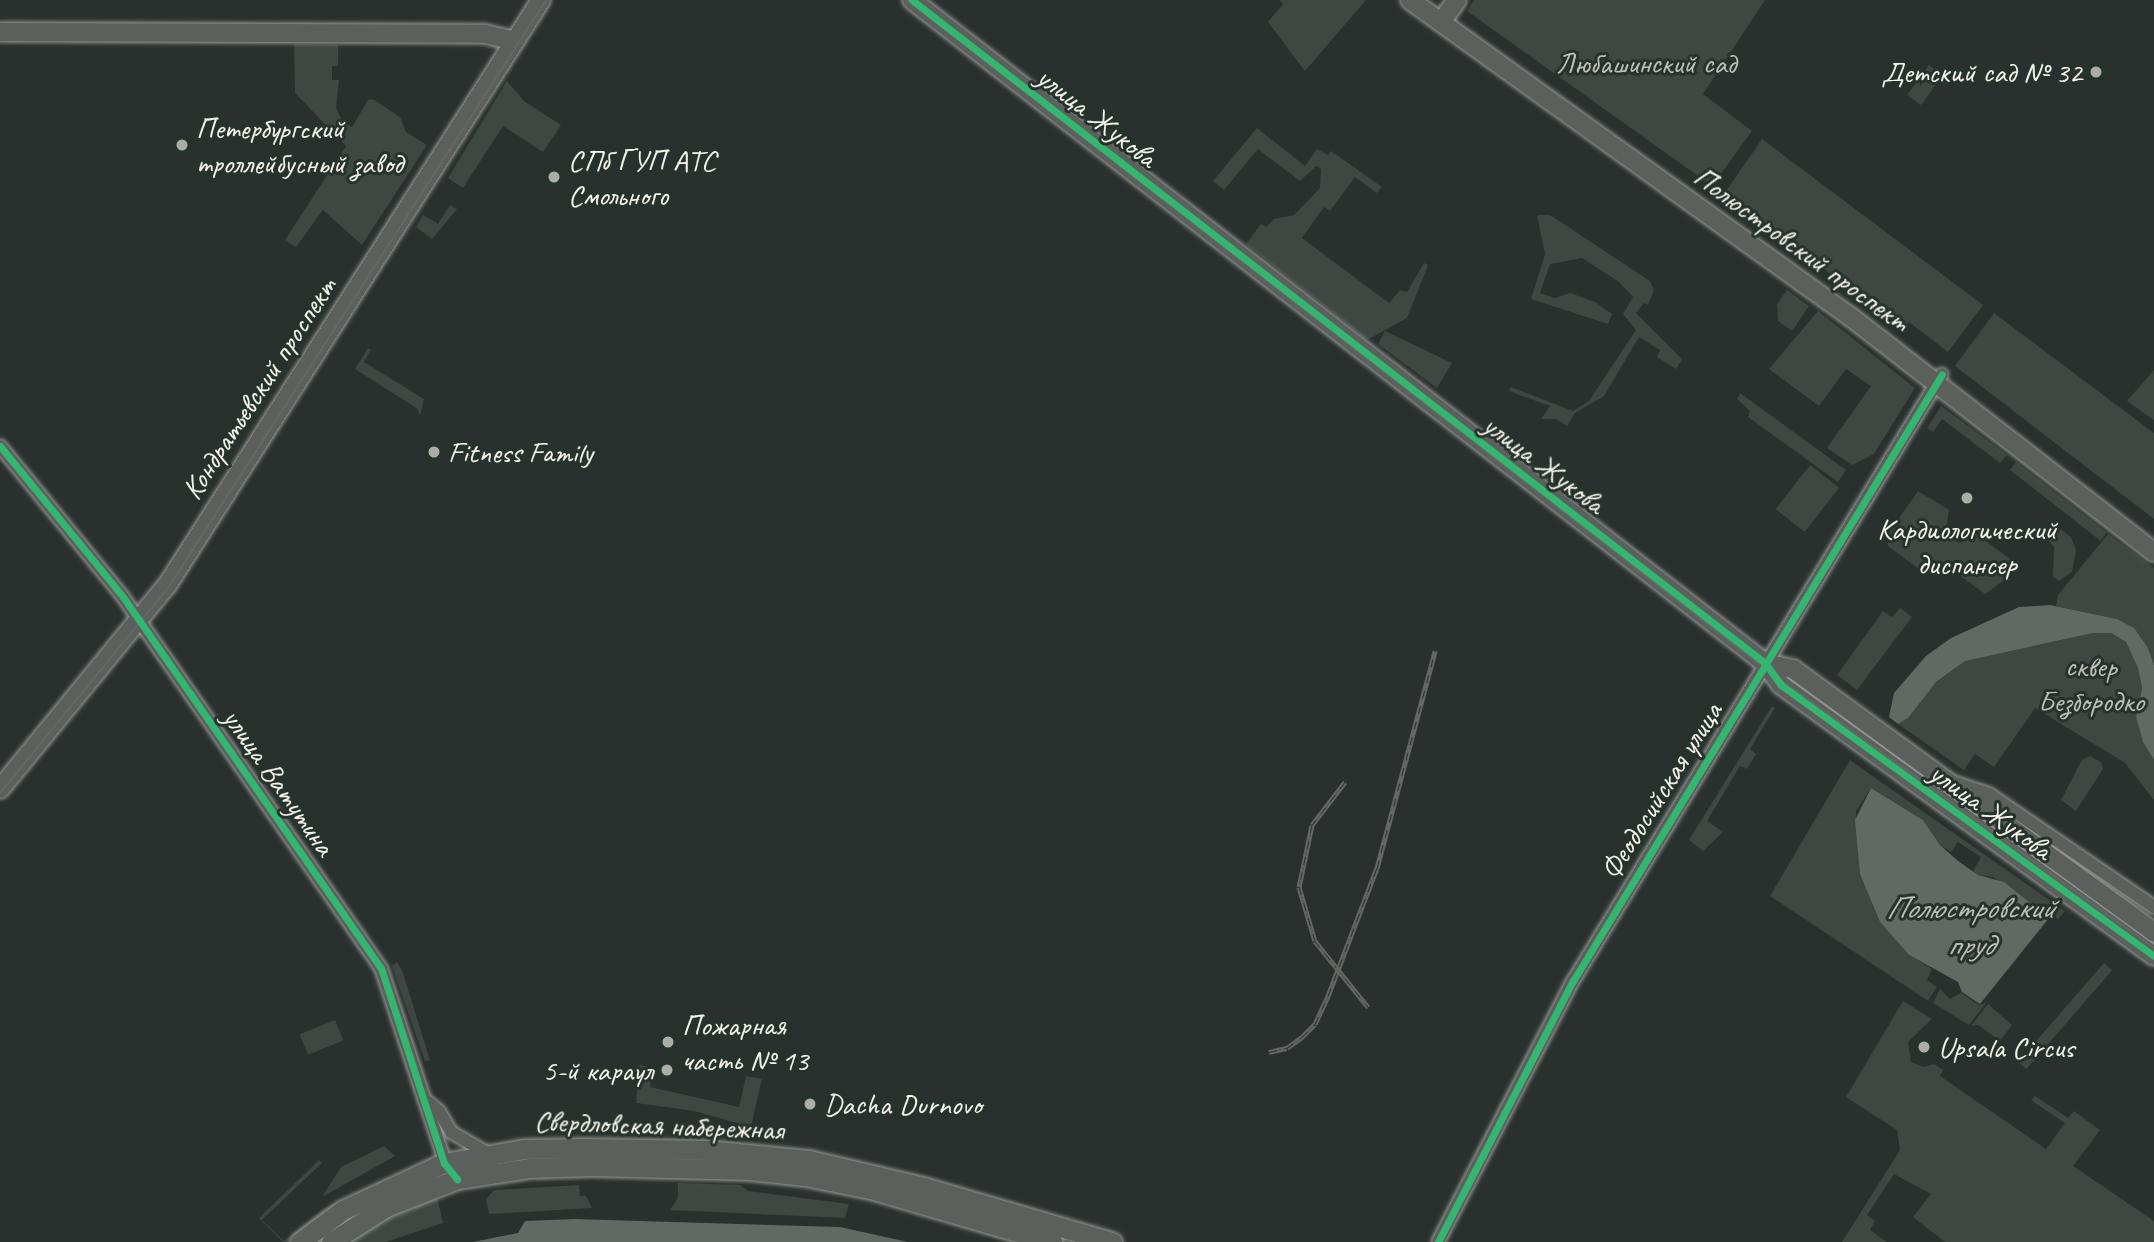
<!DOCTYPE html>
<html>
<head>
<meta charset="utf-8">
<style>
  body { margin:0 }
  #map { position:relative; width:2154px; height:1242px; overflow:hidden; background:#29302d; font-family:Caveat,sans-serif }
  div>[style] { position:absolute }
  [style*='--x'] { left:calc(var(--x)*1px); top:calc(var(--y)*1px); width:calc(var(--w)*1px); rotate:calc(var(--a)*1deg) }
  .green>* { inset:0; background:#3e4742; transform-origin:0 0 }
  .water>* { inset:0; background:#616963 }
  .roads { filter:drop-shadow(0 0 2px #969996) drop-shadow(0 0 2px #969996) }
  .street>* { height:12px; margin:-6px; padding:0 6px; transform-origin:6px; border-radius:6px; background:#5c605c }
  .secondary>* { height:18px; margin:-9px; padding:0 9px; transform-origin:9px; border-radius:9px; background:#5c605c }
  .primary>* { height:19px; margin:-9.5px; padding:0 9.5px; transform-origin:9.5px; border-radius:9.5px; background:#5c605c }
  .tram>* { height:2px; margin:-1px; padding:0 1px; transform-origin:1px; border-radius:1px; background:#646764 }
  .rail>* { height:5px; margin-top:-2.5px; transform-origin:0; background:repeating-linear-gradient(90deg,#26332d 0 8px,#646764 0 16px); box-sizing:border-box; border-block:2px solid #646764 }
  .cycleway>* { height:7px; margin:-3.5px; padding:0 3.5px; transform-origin:3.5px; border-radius:3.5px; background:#33b770 }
  .dots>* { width:19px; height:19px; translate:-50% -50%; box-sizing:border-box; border:4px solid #26332d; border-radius:50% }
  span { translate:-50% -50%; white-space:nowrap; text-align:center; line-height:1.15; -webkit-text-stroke:6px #26332d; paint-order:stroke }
  .park-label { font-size:30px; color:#bebfb7 }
  .poi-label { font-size:30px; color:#f4f1e8 }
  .right { translate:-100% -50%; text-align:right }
  .left { translate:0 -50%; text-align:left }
  .street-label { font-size:30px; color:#f4f1e8 }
  .water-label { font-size:32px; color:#bcbdb5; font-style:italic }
</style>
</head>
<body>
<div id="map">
  <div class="green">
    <div style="clip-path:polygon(1279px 0,1366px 0,1305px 71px,1268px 22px,1283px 4px)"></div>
    <div style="clip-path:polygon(1474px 0,1765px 0,1703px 94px,1752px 131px,1712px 186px,1467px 11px)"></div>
    <div style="clip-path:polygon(294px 44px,338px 45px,338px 66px,332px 66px,332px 80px,339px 80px,336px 108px,342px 121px,352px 127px,368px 100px,373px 99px,400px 117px,406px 132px,427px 145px,362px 245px,323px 210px,296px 247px,285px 240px,346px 146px,295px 93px)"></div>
    <div style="left:1929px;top:65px;width:17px;height:37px;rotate:36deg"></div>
    <div style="clip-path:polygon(507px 81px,524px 101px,561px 125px,543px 152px,503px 126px,463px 188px,448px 178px)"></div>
    <div style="clip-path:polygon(1257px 128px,1305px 166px,1317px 149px,1328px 155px,1331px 151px,1382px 187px,1377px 193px,1355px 177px,1330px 211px,1324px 207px,1302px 238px,1389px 303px,1400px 290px,1407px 292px,1424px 263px,1428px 265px,1407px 318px,1367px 340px,1246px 244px,1261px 224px,1266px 227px,1274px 219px,1294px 215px,1320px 188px,1321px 169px,1316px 166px,1300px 181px,1258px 149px,1224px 190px,1213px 181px)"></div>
    <div style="clip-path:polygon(1762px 139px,1983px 305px,1948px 352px,1909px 322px,1903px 328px,1724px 194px)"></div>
    <div style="clip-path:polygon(450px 205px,457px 209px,432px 239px,416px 227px,423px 215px,438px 224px)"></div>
    <div style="clip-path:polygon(1537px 215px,1550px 215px,1650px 281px,1654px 290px,1648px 305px,1644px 303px,1636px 313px,1682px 359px,1676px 369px,1657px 357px,1660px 350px,1639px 337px,1604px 396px,1575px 413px,1567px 426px,1556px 419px,1541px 419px,1550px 406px,1509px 391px,1511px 387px,1573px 411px,1589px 401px,1636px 330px,1623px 314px,1633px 297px,1619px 282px,1582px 258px,1550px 264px,1540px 293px,1555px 298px,1570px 293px,1595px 302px,1612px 314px,1608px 324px,1531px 299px,1545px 254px)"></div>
    <div style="clip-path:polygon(1787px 290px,1809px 306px,1792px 331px,1778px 321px,1777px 304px)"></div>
    <div style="clip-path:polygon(1818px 311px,1915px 388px,1874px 454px,1852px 465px,1827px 448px,1871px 386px,1846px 369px,1819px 406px,1769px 369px)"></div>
    <div style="clip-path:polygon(1994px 313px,2154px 433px,2154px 519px,1955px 366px)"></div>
    <div style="clip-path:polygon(1385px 331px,1452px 363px,1437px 388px,1378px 344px)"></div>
    <div style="clip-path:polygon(368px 348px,371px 350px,364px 362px,424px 399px,420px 416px,418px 409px,355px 369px)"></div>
    <div style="clip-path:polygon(2154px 370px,2154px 420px,2127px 401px)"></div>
    <div style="clip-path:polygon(1740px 393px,1846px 470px,1838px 482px,1748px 417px,1750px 411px,1737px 399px)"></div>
    <div style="clip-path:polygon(1941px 406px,2007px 455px,2000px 463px,1942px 419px,1933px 432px,1927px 428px)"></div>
    <div style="left:2016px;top:462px;width:115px;height:10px;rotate:38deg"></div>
    <div style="left:1810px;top:465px;width:37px;height:56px;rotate:38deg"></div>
    <div style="clip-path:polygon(1918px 491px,1949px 510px,1946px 530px,1960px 543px,1975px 533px,2013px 561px,2014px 573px,1985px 594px,1944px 564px,1927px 575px,1888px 546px,1888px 534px)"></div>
    <div style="clip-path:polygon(2056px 526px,2071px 537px,2076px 550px,2072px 572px,2059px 581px,2053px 577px,2054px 547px,2045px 536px)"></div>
    <div style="clip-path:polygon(2108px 534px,2154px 568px,2154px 665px,2148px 648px,2117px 619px,2056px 606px,2058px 595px)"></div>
    <div style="clip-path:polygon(1900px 608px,1912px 617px,1857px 690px,1837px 675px,1883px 611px,1892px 617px)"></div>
    <div style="clip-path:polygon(2093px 633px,2111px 633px,2126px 642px,2138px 668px,2142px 688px,2136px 717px,2143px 741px,2154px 760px,2154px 800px,2125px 763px,2035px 708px,1994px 767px,1975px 754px,1964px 770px,1898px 724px,1936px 682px,1965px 661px)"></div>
    <div style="clip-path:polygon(1772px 706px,1775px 708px,1750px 749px,1756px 754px,1747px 769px,1740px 766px,1707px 821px,1723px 832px,1703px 851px,1689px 840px)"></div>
    <div style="clip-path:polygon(2090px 756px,2101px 762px,2103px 769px,2076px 811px,2061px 800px,2082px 760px)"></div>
    <div style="clip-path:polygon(1850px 760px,1881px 782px,2065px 911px,2058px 919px,2053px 915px,2049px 918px,1993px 877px,1978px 875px,1973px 871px,1981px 857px,1958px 842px,1951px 852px,1940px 845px,1923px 820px,1871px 788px,1856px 811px,1860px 874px,1880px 922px,1909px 955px,1932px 969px,1927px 980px,1937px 987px,1928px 1001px,1770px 896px)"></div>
    <div style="clip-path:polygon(397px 962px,402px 970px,430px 1060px,425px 1061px,392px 966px)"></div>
    <div style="left:2104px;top:963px;width:11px;height:131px;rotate:41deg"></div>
    <div style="clip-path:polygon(1940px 989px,1950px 999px,1961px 993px,1980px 1005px,1986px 1003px,1969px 1025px,1933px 1003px)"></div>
    <div style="clip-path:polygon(1903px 1001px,1932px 1019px,1908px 1042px,1911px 1062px,1924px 1067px,1934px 1064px,1943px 1070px,1940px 1076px,2046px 1149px,2065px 1123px,2031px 1100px,2035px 1096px,2068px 1118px,2074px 1111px,2100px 1130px,2073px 1166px,2154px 1221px,2154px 1242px,1945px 1242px,1913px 1217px,1931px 1194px,1894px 1174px,1867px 1215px,1875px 1221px,1870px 1230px,1887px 1242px,1842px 1242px,1900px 1150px,1897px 1130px,1846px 1097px)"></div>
    <div style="clip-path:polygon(1988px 1004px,2012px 1025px,2000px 1041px,1978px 1025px,1971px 1026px)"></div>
    <div style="left:335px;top:1020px;width:22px;height:38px;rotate:68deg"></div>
    <div style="clip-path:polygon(639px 1065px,653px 1068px,650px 1087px,739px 1107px,746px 1076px,762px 1079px,751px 1127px,694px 1111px,636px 1103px)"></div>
    <div style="clip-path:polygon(384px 1146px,395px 1156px,322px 1197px,341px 1167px)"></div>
    <div style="clip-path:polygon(319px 1160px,322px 1163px,262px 1220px,284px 1241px,324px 1208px,343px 1200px,289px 1242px,283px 1242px,259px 1218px)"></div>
    <div style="clip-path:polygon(678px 1183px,740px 1185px,748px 1191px,849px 1204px,845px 1218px,670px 1210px,678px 1198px)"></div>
    <div style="clip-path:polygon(579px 1185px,580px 1196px,586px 1196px,592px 1208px,489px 1214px,486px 1199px,494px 1190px)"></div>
    <div style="clip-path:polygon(436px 1192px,443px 1223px,386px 1242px,340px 1242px)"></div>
  </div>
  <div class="water">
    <div style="clip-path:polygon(2050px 605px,2117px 619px,2134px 628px,2148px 648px,2154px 665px,2154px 760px,2143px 742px,2136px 717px,2142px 688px,2138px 668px,2126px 642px,2111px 633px,2093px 633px,1965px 661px,1936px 682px,1908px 718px,1898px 724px,1889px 717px,1894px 693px,1926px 656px,1951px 638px,2019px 607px)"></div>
    <div style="clip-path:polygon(1871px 788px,1923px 820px,1940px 845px,1958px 861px,1978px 875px,2004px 882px,2049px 918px,1980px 1004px,1962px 992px,1958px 982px,1909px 955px,1880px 922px,1860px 874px,1855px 820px)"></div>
    <div style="clip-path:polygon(574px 1219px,840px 1227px,908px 1242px,473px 1242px,518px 1233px,525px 1221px)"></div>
  </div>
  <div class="roads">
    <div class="street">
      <div style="--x:0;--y:446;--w:195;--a:50.8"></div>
      <div style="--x:123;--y:597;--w:452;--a:55.2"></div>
      <div style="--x:381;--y:968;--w:210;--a:71.7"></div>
      <div style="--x:1950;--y:781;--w:41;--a:18.4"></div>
      <div style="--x:1989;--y:794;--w:200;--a:34.4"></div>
      <div style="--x:424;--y:1099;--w:19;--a:39"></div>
      <div style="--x:439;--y:1111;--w:24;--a:60"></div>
      <div style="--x:451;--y:1132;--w:44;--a:30.1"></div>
      <div style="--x:1438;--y:1242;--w:294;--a:-62.7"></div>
      <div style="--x:1573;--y:981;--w:710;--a:-58.7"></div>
    </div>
    <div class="secondary">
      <div style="--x:912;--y:0;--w:1080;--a:37.86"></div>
      <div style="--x:1765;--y:663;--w:27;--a:54"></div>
      <div style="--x:1781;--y:685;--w:461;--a:36"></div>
      <div style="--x:1410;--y:0;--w:545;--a:35.73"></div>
      <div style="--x:1852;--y:318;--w:382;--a:37.8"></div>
      <div style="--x:1441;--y:22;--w:27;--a:-54"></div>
      <div style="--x:0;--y:32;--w:485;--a:0.2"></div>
      <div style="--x:485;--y:34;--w:31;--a:13"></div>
      <div style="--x:1765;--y:663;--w:29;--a:12"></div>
      <div style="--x:1793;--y:669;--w:447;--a:36.1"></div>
      <div style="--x:0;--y:789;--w:265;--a:-50.7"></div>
      <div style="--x:168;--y:584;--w:693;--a:-57.43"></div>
    </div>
    <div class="primary">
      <div style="--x:300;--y:1242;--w:54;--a:-36.7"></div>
      <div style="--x:343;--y:1210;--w:111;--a:-25"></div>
      <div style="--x:444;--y:1163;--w:81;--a:-9.9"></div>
      <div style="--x:524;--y:1149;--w:60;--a:-1"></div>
      <div style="--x:584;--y:1148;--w:123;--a:0.9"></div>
      <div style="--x:707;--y:1150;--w:102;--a:5.6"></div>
      <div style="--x:809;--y:1160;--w:118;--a:13.2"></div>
      <div style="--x:924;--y:1187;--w:196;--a:16.3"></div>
      <div style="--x:331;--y:1242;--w:65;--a:-32.5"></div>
      <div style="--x:386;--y:1207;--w:76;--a:-21.5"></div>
      <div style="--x:457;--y:1179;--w:74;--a:-8.6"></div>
      <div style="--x:530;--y:1168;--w:62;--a:-1.8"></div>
      <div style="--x:592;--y:1166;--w:157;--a:1.5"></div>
      <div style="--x:749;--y:1170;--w:56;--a:6.1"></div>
      <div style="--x:805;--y:1176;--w:66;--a:11.3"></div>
      <div style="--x:870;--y:1189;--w:190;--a:16.2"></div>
    </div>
  </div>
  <div class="tram">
    <div style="--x:907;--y:0;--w:1085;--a:37.93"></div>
    <div style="--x:1763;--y:667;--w:481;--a:35.7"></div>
    <div style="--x:0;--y:793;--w:269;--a:-50.7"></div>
    <div style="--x:170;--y:585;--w:695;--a:-57.27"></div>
  </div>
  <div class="rail">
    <div style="--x:1345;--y:782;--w:54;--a:127.5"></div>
    <div style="--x:1312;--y:825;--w:63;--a:101.8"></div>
    <div style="--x:1299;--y:887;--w:56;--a:73.5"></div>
    <div style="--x:1315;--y:941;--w:85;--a:51.2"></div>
    <div style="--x:1269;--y:1052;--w:18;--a:-13"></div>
    <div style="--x:1287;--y:1048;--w:19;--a:-36"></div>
    <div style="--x:1302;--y:1037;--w:18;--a:-45"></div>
    <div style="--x:1315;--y:1024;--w:31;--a:-65"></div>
    <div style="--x:1328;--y:996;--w:137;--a:-69.1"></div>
    <div style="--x:1377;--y:868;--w:225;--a:-75"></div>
  </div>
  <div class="cycleway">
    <div style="--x:912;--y:0;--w:1080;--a:37.86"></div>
    <div style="--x:1765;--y:663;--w:27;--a:54"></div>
    <div style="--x:1781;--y:685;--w:461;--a:36"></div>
    <div style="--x:0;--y:446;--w:195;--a:50.8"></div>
    <div style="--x:123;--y:597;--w:452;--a:55.2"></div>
    <div style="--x:381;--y:968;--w:205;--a:72.1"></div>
    <div style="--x:444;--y:1163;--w:21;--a:51"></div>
    <div style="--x:1438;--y:1242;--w:294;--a:-62.7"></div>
    <div style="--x:1573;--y:981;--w:710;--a:-58.7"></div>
  </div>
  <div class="dots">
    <div style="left:2096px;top:72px;background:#adada7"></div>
    <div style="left:182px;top:145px;background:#adada7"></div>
    <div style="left:554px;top:177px;background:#adada7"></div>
    <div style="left:434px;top:452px;background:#adada7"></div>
    <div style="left:1967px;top:498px;background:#adada7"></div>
    <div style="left:668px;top:1042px;background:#adada7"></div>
    <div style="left:1924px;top:1047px;background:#adada7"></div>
    <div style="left:667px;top:1070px;background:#adada7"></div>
    <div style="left:810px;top:1104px;background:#adada7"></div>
  </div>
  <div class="park-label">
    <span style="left:1646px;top:63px">Любашинский сад</span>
    <span style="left:2091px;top:683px">сквер<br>Безбородко</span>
  </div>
  <div class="poi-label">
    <span class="right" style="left:2082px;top:72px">Детский сад № 32</span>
    <span class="left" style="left:196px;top:145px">Петербургский<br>троллейбусный завод</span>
    <span class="left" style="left:568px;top:177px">СПб ГУП АТС<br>Смольного</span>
    <span class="left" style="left:448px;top:452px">Fitness Family</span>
    <span style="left:1967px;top:546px">Кардиологический<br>диспансер</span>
    <span class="left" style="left:682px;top:1042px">Пожарная<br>часть № 13</span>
    <span class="left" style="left:1938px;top:1047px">Upsala Circus</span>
    <span class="right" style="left:653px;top:1070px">5-й караул</span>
    <span class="left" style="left:824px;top:1104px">Dacha Durnovo</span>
  </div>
  <div class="street-label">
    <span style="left:1097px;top:117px;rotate:38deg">улица Жукова</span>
    <span style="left:1802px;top:249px;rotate:36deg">Полюстровский проспект</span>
    <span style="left:259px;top:388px;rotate:-57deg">Кондратьевский проспект</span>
    <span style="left:1544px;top:464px;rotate:37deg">улица Жукова</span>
    <span style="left:279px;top:782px;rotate:55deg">улица Ватутина</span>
    <span style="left:1661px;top:791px;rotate:-58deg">Феодосийская улица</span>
    <span style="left:1991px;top:811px;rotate:36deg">улица Жукова</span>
    <span style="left:659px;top:1125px;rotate:2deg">Свердловская набережная</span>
  </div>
  <div class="water-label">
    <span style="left:1970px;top:927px">Полюстровский<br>пруд</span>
  </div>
</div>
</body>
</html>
